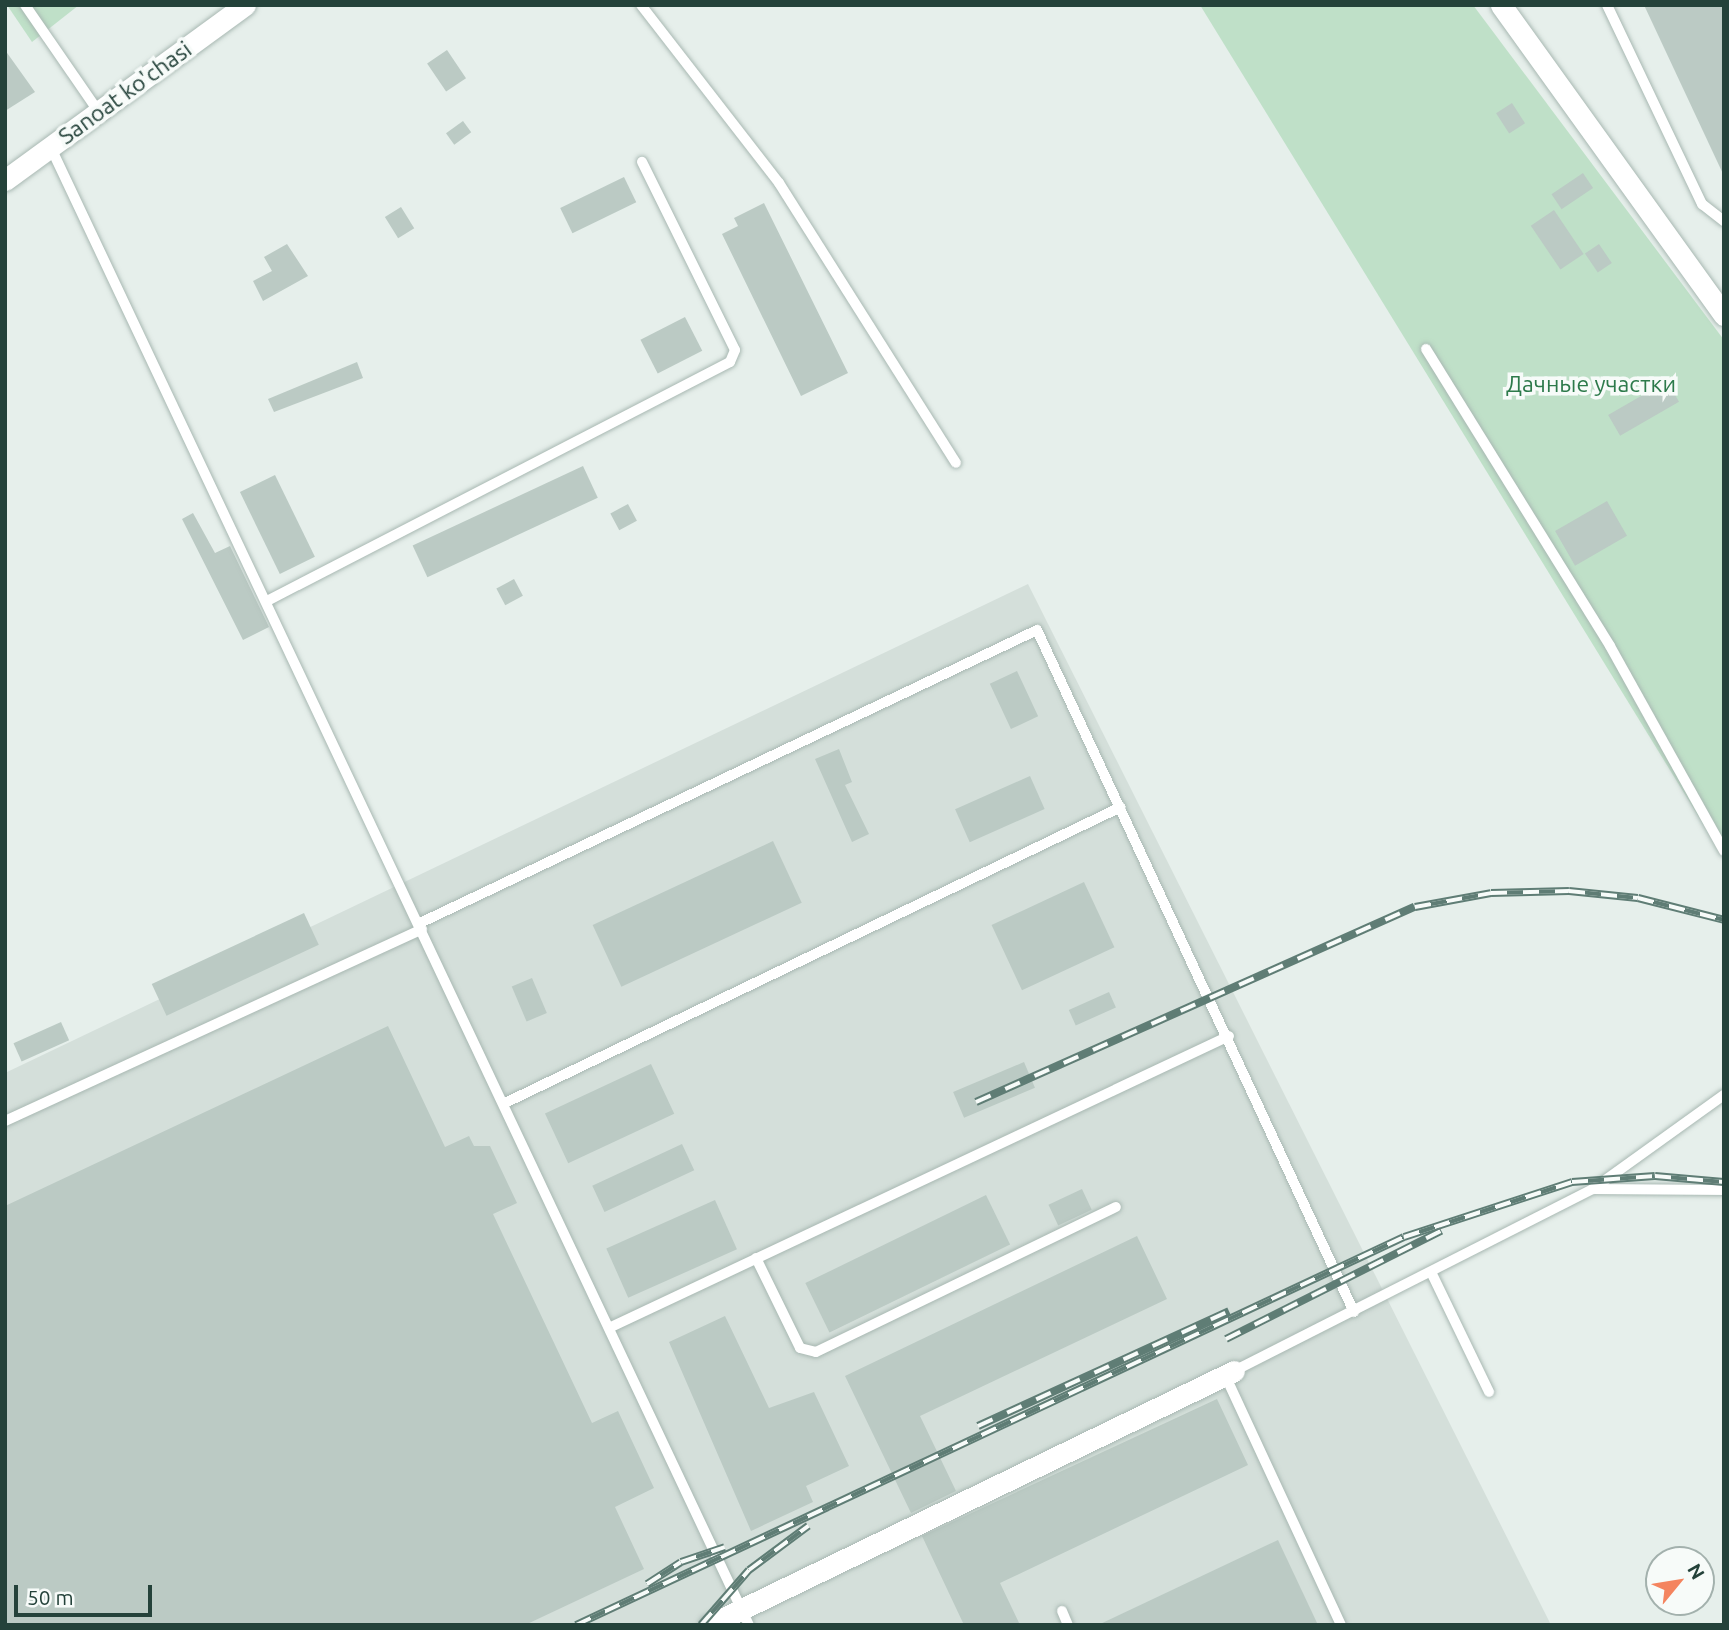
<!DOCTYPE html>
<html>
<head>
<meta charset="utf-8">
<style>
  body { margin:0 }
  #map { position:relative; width:1729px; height:1630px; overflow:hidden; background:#e6efeb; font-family:Ubuntu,sans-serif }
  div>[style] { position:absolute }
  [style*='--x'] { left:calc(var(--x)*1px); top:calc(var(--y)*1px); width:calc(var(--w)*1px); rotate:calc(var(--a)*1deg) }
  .built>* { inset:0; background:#d4dfda }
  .green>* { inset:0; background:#bfe0c8 }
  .building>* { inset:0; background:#bbcac4; transform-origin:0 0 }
  .roads { filter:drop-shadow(0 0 2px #a8b8b2) drop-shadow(0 0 2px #a8b8b2) }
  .lane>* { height:10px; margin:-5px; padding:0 5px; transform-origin:5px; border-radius:5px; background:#fff }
  .street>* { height:21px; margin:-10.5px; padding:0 10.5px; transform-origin:10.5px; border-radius:10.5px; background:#fff }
  .secondary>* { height:21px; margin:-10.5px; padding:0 10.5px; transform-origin:10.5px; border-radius:10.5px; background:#fff }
  .rail>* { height:8px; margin-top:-4px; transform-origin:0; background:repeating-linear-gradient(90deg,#f7fbf9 0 16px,#5f7d75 0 32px); box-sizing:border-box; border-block:2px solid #5f7d75 }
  span { translate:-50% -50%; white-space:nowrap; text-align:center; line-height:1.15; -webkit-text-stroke:7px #f7fbf9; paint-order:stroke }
  .street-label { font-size:23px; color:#24423a }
  .park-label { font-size:23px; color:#2d7a4b }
  .frame { position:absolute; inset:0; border:7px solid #24423a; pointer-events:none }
  .north { position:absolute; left:1645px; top:1546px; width:70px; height:70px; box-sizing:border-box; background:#f7fbf9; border:2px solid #a3b1ad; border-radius:50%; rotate:60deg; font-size:19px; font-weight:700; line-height:28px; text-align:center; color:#24423a }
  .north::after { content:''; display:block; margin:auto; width:24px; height:32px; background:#f4845f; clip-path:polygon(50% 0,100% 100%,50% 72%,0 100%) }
  .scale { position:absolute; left:14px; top:1585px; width:138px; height:32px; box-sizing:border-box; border:4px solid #24423a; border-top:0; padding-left:9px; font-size:21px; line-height:24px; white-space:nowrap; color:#24423a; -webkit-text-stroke:5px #f7fbf9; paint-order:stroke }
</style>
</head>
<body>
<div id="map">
  <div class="built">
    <div style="clip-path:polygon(1028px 584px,1551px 1625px,5px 1625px,5px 1073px)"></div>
  </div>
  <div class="green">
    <div style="clip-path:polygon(7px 5px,79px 5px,32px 42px)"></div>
    <div style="clip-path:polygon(1200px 5px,1473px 5px,1724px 340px,1724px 858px)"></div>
  </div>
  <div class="building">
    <div style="clip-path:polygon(1644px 5px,1724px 5px,1724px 176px)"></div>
    <div style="clip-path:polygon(5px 50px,35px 92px,5px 111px)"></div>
    <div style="left:447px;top:50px;width:34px;height:24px;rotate:56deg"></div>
    <div style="left:1512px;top:103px;width:24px;height:19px;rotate:57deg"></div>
    <div style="left:463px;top:121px;width:14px;height:21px;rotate:54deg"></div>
    <div style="left:1583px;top:173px;width:18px;height:38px;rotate:56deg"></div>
    <div style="left:624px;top:177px;width:28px;height:71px;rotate:64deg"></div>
    <div style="clip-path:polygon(764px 203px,848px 373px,801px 396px,722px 234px,738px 226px,734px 218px)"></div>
    <div style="left:401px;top:207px;width:25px;height:19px;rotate:58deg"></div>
    <div style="left:1554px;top:210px;width:53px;height:28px;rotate:56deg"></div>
    <div style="clip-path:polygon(287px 244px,308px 276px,263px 301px,253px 281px,272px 271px,264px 257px)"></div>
    <div style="left:1599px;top:244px;width:23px;height:17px;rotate:56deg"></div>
    <div style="left:685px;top:317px;width:38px;height:50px;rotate:63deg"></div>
    <div style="clip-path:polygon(357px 362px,363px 378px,274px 412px,268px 399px)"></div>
    <div style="left:1667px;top:381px;width:24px;height:68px;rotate:60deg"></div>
    <div style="left:583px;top:466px;width:35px;height:188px;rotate:65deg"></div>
    <div style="left:275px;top:475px;width:91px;height:39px;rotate:64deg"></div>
    <div style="left:1607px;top:501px;width:40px;height:60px;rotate:60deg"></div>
    <div style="left:628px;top:504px;width:19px;height:20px;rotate:62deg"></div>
    <div style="clip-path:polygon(193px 513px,215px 553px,230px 546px,269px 627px,243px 640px,182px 519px)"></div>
    <div style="left:514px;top:579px;width:19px;height:20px;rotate:62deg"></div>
    <div style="left:1017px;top:671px;width:50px;height:30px;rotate:65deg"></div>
    <div style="clip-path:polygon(839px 749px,852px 782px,845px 785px,869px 834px,852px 842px,815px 759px)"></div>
    <div style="left:1030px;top:776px;width:36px;height:82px;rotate:66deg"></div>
    <div style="left:773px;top:841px;width:68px;height:199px;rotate:65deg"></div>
    <div style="left:1084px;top:882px;width:72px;height:102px;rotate:65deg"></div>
    <div style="left:304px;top:913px;width:35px;height:168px;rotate:65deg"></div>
    <div style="left:532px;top:978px;width:38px;height:22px;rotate:67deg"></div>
    <div style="left:1109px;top:992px;width:17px;height:44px;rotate:66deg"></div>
    <div style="left:61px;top:1022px;width:20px;height:52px;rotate:66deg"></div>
    <div style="clip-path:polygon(388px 1026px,445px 1147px,469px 1136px,474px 1146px,490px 1146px,517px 1203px,493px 1214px,592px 1423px,618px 1411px,654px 1488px,615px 1507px,644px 1569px,525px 1625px,5px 1625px,5px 1206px)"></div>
    <div style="left:1024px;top:1062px;width:28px;height:77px;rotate:67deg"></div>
    <div style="left:651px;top:1064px;width:55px;height:117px;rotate:65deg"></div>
    <div style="left:682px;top:1144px;width:29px;height:99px;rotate:65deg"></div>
    <div style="left:1082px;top:1189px;width:23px;height:37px;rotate:65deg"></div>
    <div style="left:986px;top:1195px;width:55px;height:201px;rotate:64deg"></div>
    <div style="left:715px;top:1200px;width:54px;height:119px;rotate:66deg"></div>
    <div style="clip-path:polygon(1137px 1236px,1167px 1299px,920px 1416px,956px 1491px,911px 1513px,845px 1376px)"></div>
    <div style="clip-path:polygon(725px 1316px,769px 1408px,814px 1392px,849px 1466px,806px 1486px,813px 1502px,751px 1531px,669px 1342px)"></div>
    <div style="clip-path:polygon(1217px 1399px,1248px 1465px,1000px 1583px,1020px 1625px,964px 1625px,922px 1536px)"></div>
    <div style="clip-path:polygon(1278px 1540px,1318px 1625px,1098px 1625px)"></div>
  </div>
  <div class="roads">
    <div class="lane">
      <div style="--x:25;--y:5;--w:129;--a:55.4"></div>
      <div style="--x:641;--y:5;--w:225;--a:52.2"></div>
      <div style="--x:779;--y:183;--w:331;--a:57.7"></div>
      <div style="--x:1607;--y:5;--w:221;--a:64.5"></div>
      <div style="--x:1702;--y:204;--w:28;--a:38"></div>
      <div style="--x:51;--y:148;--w:1634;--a:64.71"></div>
      <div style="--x:1426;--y:349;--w:349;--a:58.2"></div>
      <div style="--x:1610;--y:646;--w:235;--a:60.9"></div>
      <div style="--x:267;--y:601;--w:521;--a:-27.3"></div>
      <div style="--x:730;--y:362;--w:13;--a:-67"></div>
      <div style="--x:735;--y:350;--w:210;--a:-116.3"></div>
      <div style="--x:420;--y:923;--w:683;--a:-25.4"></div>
      <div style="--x:1037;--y:630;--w:752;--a:65.07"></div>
      <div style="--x:505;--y:1103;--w:683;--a:-25.67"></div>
      <div style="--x:5;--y:1121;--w:459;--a:-24.7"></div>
      <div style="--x:1595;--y:1189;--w:129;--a:0.4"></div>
      <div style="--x:756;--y:1258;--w:100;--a:63.9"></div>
      <div style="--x:800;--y:1348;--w:16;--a:14"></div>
      <div style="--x:816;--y:1352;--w:333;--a:-25.8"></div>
      <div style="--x:1432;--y:1274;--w:131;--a:64.2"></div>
      <div style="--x:611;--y:1327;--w:683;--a:-25.21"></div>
      <div style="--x:1062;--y:1611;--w:15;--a:67"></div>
      <div style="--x:1341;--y:1625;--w:268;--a:-114.9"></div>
      <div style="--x:1228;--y:1382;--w:13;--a:-61"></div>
      <div style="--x:1234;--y:1371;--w:402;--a:-26.9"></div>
      <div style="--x:1593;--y:1189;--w:161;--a:-35.7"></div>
    </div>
    <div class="street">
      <div style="--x:709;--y:1625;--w:583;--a:-25.82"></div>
    </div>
    <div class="secondary">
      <div style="--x:1501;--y:5;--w:382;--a:54.3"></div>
      <div style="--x:5;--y:180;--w:297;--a:-36.1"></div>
    </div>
  </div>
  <div class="rail">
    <div style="--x:976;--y:1102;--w:480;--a:-24"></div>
    <div style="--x:1415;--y:907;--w:77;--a:-10.4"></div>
    <div style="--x:1491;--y:893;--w:78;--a:-1.5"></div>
    <div style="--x:1569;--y:891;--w:69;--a:5.8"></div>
    <div style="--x:1638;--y:898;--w:89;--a:14.3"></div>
    <div style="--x:1226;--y:1339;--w:241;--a:-26.7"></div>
    <div style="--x:978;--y:1426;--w:276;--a:-24.6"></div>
    <div style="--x:647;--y:1584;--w:40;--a:-32.9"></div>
    <div style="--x:681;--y:1562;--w:46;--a:-18.8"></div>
    <div style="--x:576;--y:1625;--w:914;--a:-25.11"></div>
    <div style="--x:1404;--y:1237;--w:177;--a:-18.1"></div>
    <div style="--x:1572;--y:1182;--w:83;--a:-4.1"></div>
    <div style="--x:1655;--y:1176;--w:69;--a:5"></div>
    <div style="--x:701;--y:1625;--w:73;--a:-48.9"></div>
    <div style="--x:749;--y:1570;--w:74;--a:-36.7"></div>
  </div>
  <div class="street-label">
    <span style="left:125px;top:93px;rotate:-36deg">Sanoat ko'chasi</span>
  </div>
  <div class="park-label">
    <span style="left:1591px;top:384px">Дачные участки</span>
  </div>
  <div class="frame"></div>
  <div class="north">N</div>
  <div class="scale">50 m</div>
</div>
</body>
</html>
